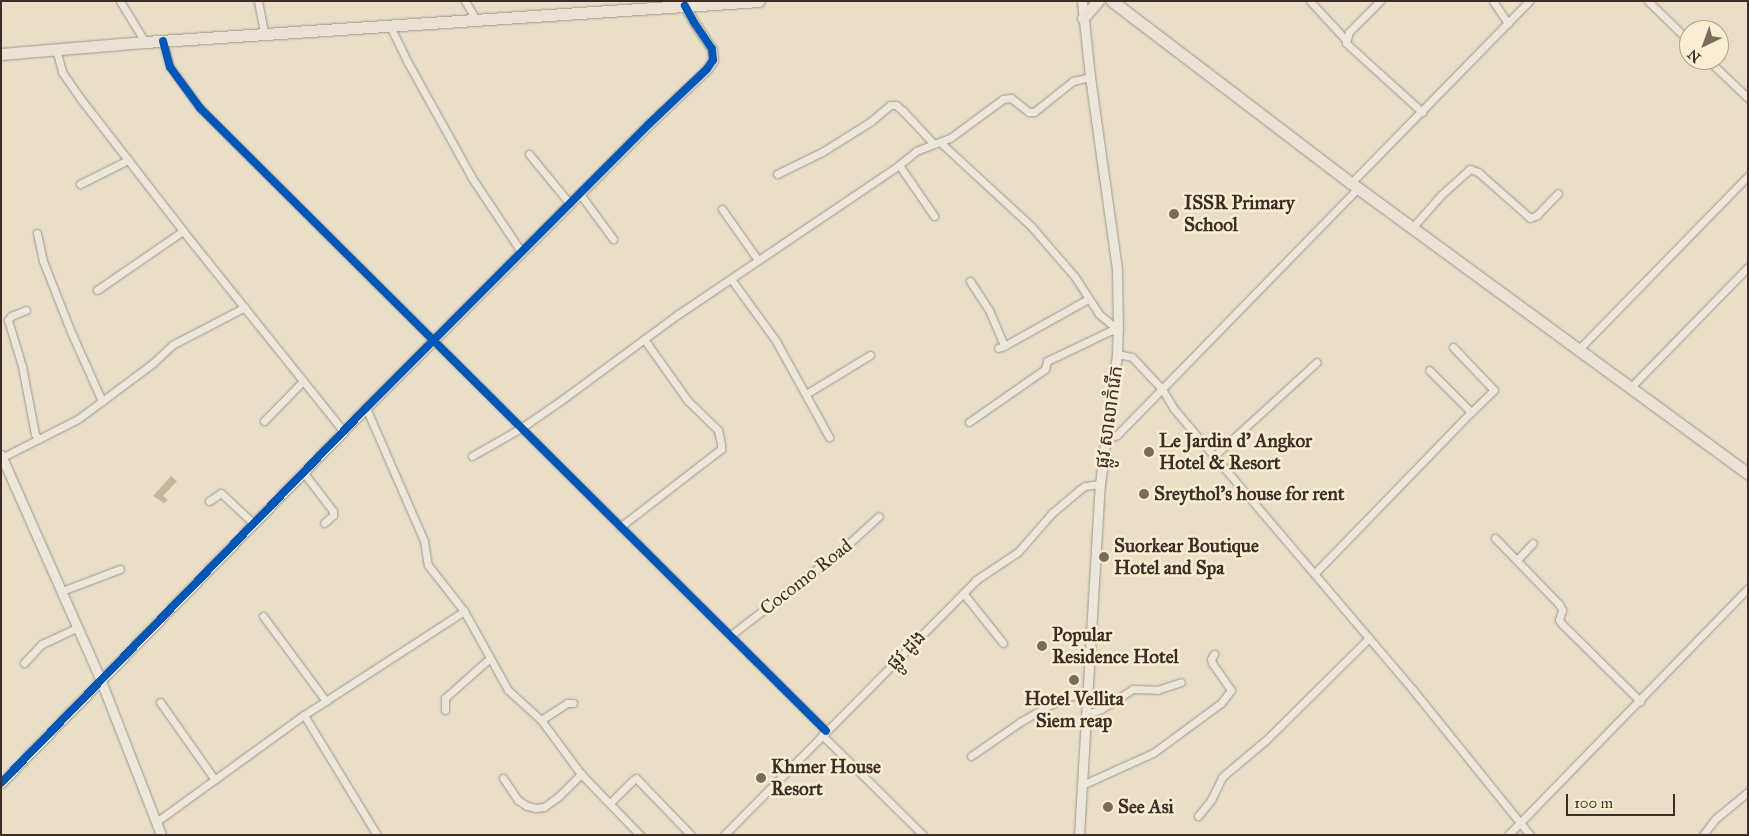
<!DOCTYPE html>
<html>
<head>
<meta charset="utf-8">
<style>
  body { margin:0 }
  #map { position:relative; width:1749px; height:836px; overflow:hidden; background:#e9dec7; font-family:"IM FELL Great Primer","Noto Sans Khmer",serif }
  div>[style] { position:absolute }
  [style*='--x'] { left:calc(var(--x)*1px); top:calc(var(--y)*1px); width:calc(var(--w)*1px); rotate:calc(var(--a)*1deg) }
  .water>* { inset:0; background:#c7b69a }
  .roads { filter:drop-shadow(0 0 1px #9e9689) drop-shadow(0 0 1px #9e9689) }
  .minor>* { height:7px; margin:-3.5px; padding:0 3.5px; transform-origin:3.5px; border-radius:3.5px; background:#ece6db }
  .tertiary>* { height:9px; margin:-4.5px; padding:0 4.5px; transform-origin:4.5px; border-radius:4.5px; background:#ece6db }
  .trunk>* { height:11px; margin:-5.5px; padding:0 5.5px; transform-origin:5.5px; border-radius:5.5px; background:#e9e2d5 }
  .cycleway>* { height:8px; margin:-4px; padding:0 4px; transform-origin:4px; border-radius:4px; background:#0057b8 }
  .dots>* { width:14px; height:14px; translate:-50% -50%; box-sizing:border-box; border:2px solid #faedd1; border-radius:50% }
  span { translate:-50% -50%; white-space:nowrap; text-align:center; line-height:1.15; -webkit-text-stroke:5px #faedd1; paint-order:stroke }
  .poi-label { font-size:19px; color:#3e2d27; font-weight:700 }
  .left { translate:0 -50%; text-align:left }
  .street-label { font-size:19px; color:#3e2d27 }
  .frame { position:absolute; inset:0; border:2px solid #3e2d27; pointer-events:none }
  .north { position:absolute; left:1679px; top:20px; width:50px; height:50px; box-sizing:border-box; background:#faedd1; border:1px solid #afa08d; border-radius:50%; rotate:222deg; font-size:14px; font-weight:700; line-height:20px; text-align:center; color:#3e2d27 }
  .north::after { content:''; display:block; margin:auto; width:18px; height:22px; background:#7a6b5f; clip-path:polygon(50% 0,100% 100%,50% 72%,0 100%) }
  .scale { position:absolute; left:1566px; top:794px; width:109px; height:22px; box-sizing:border-box; border:2px solid #3e2d27; border-top:0; padding-left:6px; font-size:15px; line-height:18px; white-space:nowrap; color:#3e2d27; -webkit-text-stroke:4px #faedd1; paint-order:stroke }
</style>
</head>
<body>
<div id="map">
  <div class="water">
    <div style="clip-path:polygon(171px 476px,177px 481px,163px 496px,168px 500px,164px 503px,153px 496px)"></div>
  </div>
  <div class="roads">
    <div class="minor">
      <div style="--x:120;--y:1;--w:48;--a:58.6"></div>
      <div style="--x:258;--y:1;--w:33;--a:79"></div>
      <div style="--x:465;--y:1;--w:21;--a:59"></div>
      <div style="--x:1310;--y:1;--w:53;--a:47.3"></div>
      <div style="--x:1380;--y:1;--w:44;--a:135"></div>
      <div style="--x:1349;--y:32;--w:11;--a:105"></div>
      <div style="--x:1346;--y:43;--w:103;--a:42.2"></div>
      <div style="--x:1493;--y:1;--w:27;--a:56"></div>
      <div style="--x:1648;--y:1;--w:57;--a:44.3"></div>
      <div style="--x:390;--y:26;--w:39;--a:64"></div>
      <div style="--x:407;--y:61;--w:134;--a:60.9"></div>
      <div style="--x:472;--y:178;--w:90;--a:56.3"></div>
      <div style="--x:163;--y:41;--w:27;--a:75"></div>
      <div style="--x:170;--y:67;--w:51;--a:53.8"></div>
      <div style="--x:200;--y:108;--w:883;--a:44.86"></div>
      <div style="--x:56;--y:49;--w:24;--a:75"></div>
      <div style="--x:62;--y:72;--w:32;--a:55"></div>
      <div style="--x:80;--y:98;--w:168;--a:52.2"></div>
      <div style="--x:183;--y:231;--w:256;--a:51.3"></div>
      <div style="--x:1708;--y:60;--w:55;--a:43.5"></div>
      <div style="--x:940;--y:142;--w:124;--a:42.7"></div>
      <div style="--x:1031;--y:226;--w:67;--a:49.2"></div>
      <div style="--x:1075;--y:277;--w:44;--a:57"></div>
      <div style="--x:1099;--y:314;--w:25;--a:40"></div>
      <div style="--x:529;--y:154;--w:65;--a:50.6"></div>
      <div style="--x:899;--y:165;--w:62;--a:55.5"></div>
      <div style="--x:777;--y:174;--w:50;--a:-26.1"></div>
      <div style="--x:822;--y:152;--w:57;--a:-32"></div>
      <div style="--x:870;--y:122;--w:26;--a:-40"></div>
      <div style="--x:890;--y:105;--w:6;--a:0"></div>
      <div style="--x:896;--y:105;--w:9;--a:41"></div>
      <div style="--x:903;--y:111;--w:44;--a:46.8"></div>
      <div style="--x:1351;--y:183;--w:255;--a:-45.6"></div>
      <div style="--x:80;--y:184;--w:54;--a:-26.6"></div>
      <div style="--x:580;--y:194;--w:56;--a:53.7"></div>
      <div style="--x:722;--y:209;--w:62;--a:54.8"></div>
      <div style="--x:1412;--y:228;--w:44;--a:-48.7"></div>
      <div style="--x:1441;--y:195;--w:39;--a:-42"></div>
      <div style="--x:1470;--y:169;--w:9;--a:21"></div>
      <div style="--x:1478;--y:172;--w:69;--a:41.5"></div>
      <div style="--x:1530;--y:218;--w:8;--a:-23"></div>
      <div style="--x:1537;--y:215;--w:30;--a:-46"></div>
      <div style="--x:37;--y:233;--w:29;--a:78"></div>
      <div style="--x:43;--y:261;--w:76;--a:68.5"></div>
      <div style="--x:71;--y:332;--w:76;--a:65.8"></div>
      <div style="--x:731;--y:279;--w:77;--a:54"></div>
      <div style="--x:776;--y:341;--w:110;--a:61.1"></div>
      <div style="--x:970;--y:281;--w:35;--a:57"></div>
      <div style="--x:989;--y:310;--w:39;--a:67"></div>
      <div style="--x:1004;--y:346;--w:6;--a:162"></div>
      <div style="--x:97;--y:290;--w:104;--a:-34.5"></div>
      <div style="--x:26;--y:310;--w:16;--a:158"></div>
      <div style="--x:11;--y:316;--w:5;--a:127"></div>
      <div style="--x:8;--y:320;--w:48;--a:73.1"></div>
      <div style="--x:22;--y:366;--w:69;--a:79.2"></div>
      <div style="--x:35;--y:434;--w:6;--a:59"></div>
      <div style="--x:1004;--y:346;--w:96;--a:-29.2"></div>
      <div style="--x:1453;--y:347;--w:59;--a:46.4"></div>
      <div style="--x:1494;--y:390;--w:32;--a:136"></div>
      <div style="--x:1578;--y:350;--w:243;--a:-45.7"></div>
      <div style="--x:1117;--y:354;--w:15;--a:11"></div>
      <div style="--x:1132;--y:357;--w:44;--a:46.8"></div>
      <div style="--x:1162;--y:389;--w:23;--a:59"></div>
      <div style="--x:1174;--y:409;--w:369;--a:49.6"></div>
      <div style="--x:1413;--y:690;--w:186;--a:51.1"></div>
      <div style="--x:1630;--y:388;--w:169;--a:-45.7"></div>
      <div style="--x:806;--y:394;--w:75;--a:-31.4"></div>
      <div style="--x:366;--y:408;--w:145;--a:66.4"></div>
      <div style="--x:424;--y:541;--w:24;--a:81"></div>
      <div style="--x:428;--y:565;--w:58;--a:52"></div>
      <div style="--x:464;--y:611;--w:90;--a:60.9"></div>
      <div style="--x:508;--y:690;--w:45;--a:42.3"></div>
      <div style="--x:541;--y:720;--w:67;--a:53.5"></div>
      <div style="--x:581;--y:774;--w:85;--a:46"></div>
      <div style="--x:264;--y:421;--w:56;--a:-45.7"></div>
      <div style="--x:969;--y:422;--w:93;--a:-34.9"></div>
      <div style="--x:1045;--y:369;--w:8;--a:-76"></div>
      <div style="--x:1047;--y:361;--w:70;--a:-25.5"></div>
      <div style="--x:1110;--y:331;--w:7;--a:-8"></div>
      <div style="--x:1105;--y:440;--w:13;--a:-23"></div>
      <div style="--x:1117;--y:435;--w:345;--a:-45.7"></div>
      <div style="--x:472;--y:456;--w:56;--a:-29.7"></div>
      <div style="--x:521;--y:428;--w:51;--a:-34.6"></div>
      <div style="--x:563;--y:399;--w:142;--a:-36.4"></div>
      <div style="--x:677;--y:315;--w:268;--a:-34"></div>
      <div style="--x:899;--y:165;--w:22;--a:-39"></div>
      <div style="--x:916;--y:151;--w:36;--a:-21"></div>
      <div style="--x:950;--y:138;--w:66;--a:-36.3"></div>
      <div style="--x:1003;--y:99;--w:8;--a:-7"></div>
      <div style="--x:1011;--y:98;--w:23;--a:38"></div>
      <div style="--x:1029;--y:112;--w:5;--a:0"></div>
      <div style="--x:1034;--y:112;--w:50;--a:-38.5"></div>
      <div style="--x:1073;--y:81;--w:17;--a:-13"></div>
      <div style="--x:1214;--y:456;--w:139;--a:-42.4"></div>
      <div style="--x:1;--y:458;--w:86;--a:-26.9"></div>
      <div style="--x:78;--y:419;--w:94;--a:-36.7"></div>
      <div style="--x:153;--y:363;--w:26;--a:-43"></div>
      <div style="--x:172;--y:345;--w:82;--a:-27.5"></div>
      <div style="--x:303;--y:472;--w:49;--a:52.4"></div>
      <div style="--x:333;--y:511;--w:4;--a:90"></div>
      <div style="--x:333;--y:515;--w:12;--a:138"></div>
      <div style="--x:209;--y:501;--w:14;--a:-34"></div>
      <div style="--x:221;--y:493;--w:45;--a:43.2"></div>
      <div style="--x:620;--y:527;--w:128;--a:-37.7"></div>
      <div style="--x:721;--y:449;--w:5;--a:-90"></div>
      <div style="--x:721;--y:444;--w:14;--a:-102"></div>
      <div style="--x:718;--y:430;--w:42;--a:-136"></div>
      <div style="--x:688;--y:401;--w:76;--a:-125.4"></div>
      <div style="--x:1495;--y:538;--w:92;--a:45.9"></div>
      <div style="--x:1559;--y:604;--w:7;--a:63"></div>
      <div style="--x:1562;--y:610;--w:10;--a:107"></div>
      <div style="--x:1559;--y:620;--w:5;--a:53"></div>
      <div style="--x:1562;--y:624;--w:110;--a:44.6"></div>
      <div style="--x:1517;--y:560;--w:23;--a:-47"></div>
      <div style="--x:1315;--y:573;--w:224;--a:-45.9"></div>
      <div style="--x:1471;--y:412;--w:59;--a:-135"></div>
      <div style="--x:62;--y:591;--w:62;--a:-20.8"></div>
      <div style="--x:963;--y:593;--w:64;--a:51.3"></div>
      <div style="--x:263;--y:616;--w:106;--a:53.5"></div>
      <div style="--x:731;--y:635;--w:143;--a:-37.6"></div>
      <div style="--x:844;--y:548;--w:47;--a:-42.4"></div>
      <div style="--x:24;--y:663;--w:26;--a:-47"></div>
      <div style="--x:42;--y:644;--w:40;--a:-25"></div>
      <div style="--x:160;--y:702;--w:95;--a:54.8"></div>
      <div style="--x:445;--y:710;--w:12;--a:-90"></div>
      <div style="--x:445;--y:698;--w:60;--a:-41.6"></div>
      <div style="--x:304;--y:715;--w:140;--a:58.7"></div>
      <div style="--x:1085;--y:715;--w:17;--a:-21"></div>
      <div style="--x:1101;--y:709;--w:38;--a:-32"></div>
      <div style="--x:1133;--y:689;--w:24;--a:2"></div>
      <div style="--x:1157;--y:690;--w:25;--a:-18"></div>
      <div style="--x:541;--y:720;--w:31;--a:-33"></div>
      <div style="--x:567;--y:703;--w:6;--a:0"></div>
      <div style="--x:822;--y:735;--w:142;--a:44.7"></div>
      <div style="--x:971;--y:756;--w:60;--a:-34.8"></div>
      <div style="--x:1020;--y:722;--w:34;--a:-30"></div>
      <div style="--x:1050;--y:705;--w:22;--a:-24"></div>
      <div style="--x:1070;--y:696;--w:17;--a:-3"></div>
      <div style="--x:503;--y:778;--w:27;--a:56"></div>
      <div style="--x:518;--y:800;--w:11;--a:34"></div>
      <div style="--x:527;--y:806;--w:9;--a:13"></div>
      <div style="--x:536;--y:808;--w:8;--a:-7"></div>
      <div style="--x:544;--y:807;--w:17;--a:-36"></div>
      <div style="--x:558;--y:797;--w:33;--a:-45"></div>
      <div style="--x:636;--y:778;--w:79;--a:46"></div>
      <div style="--x:1082;--y:785;--w:78;--a:-24.3"></div>
      <div style="--x:1153;--y:753;--w:84;--a:-36.3"></div>
      <div style="--x:1221;--y:703;--w:16;--a:-52"></div>
      <div style="--x:1231;--y:690;--w:33;--a:-125"></div>
      <div style="--x:1212;--y:663;--w:4;--a:-104"></div>
      <div style="--x:1211;--y:659;--w:6;--a:-59"></div>
      <div style="--x:610;--y:803;--w:33;--a:-45"></div>
      <div style="--x:1198;--y:816;--w:21;--a:-51"></div>
      <div style="--x:1211;--y:800;--w:25;--a:-64"></div>
      <div style="--x:1222;--y:777;--w:57;--a:-40.1"></div>
      <div style="--x:1266;--y:740;--w:145;--a:-44.7"></div>
      <div style="--x:156;--y:822;--w:183;--a:-35.9"></div>
      <div style="--x:304;--y:715;--w:191;--a:-33"></div>
      <div style="--x:724;--y:835;--w:359;--a:-45.3"></div>
      <div style="--x:976;--y:580;--w:50;--a:-33.7"></div>
      <div style="--x:1018;--y:552;--w:52;--a:-48.9"></div>
      <div style="--x:1052;--y:513;--w:35;--a:-40"></div>
      <div style="--x:1079;--y:490;--w:7;--a:-34"></div>
      <div style="--x:1085;--y:486;--w:15;--a:-8"></div>
      <div style="--x:1508;--y:835;--w:344;--a:-45.8"></div>
      <div style="--x:1703;--y:835;--w:20;--a:-53"></div>
      <div style="--x:1715;--y:819;--w:43;--a:-39.3"></div>
    </div>
    <div class="tertiary">
      <div style="--x:1;--y:455;--w:247;--a:66.1"></div>
      <div style="--x:101;--y:681;--w:165;--a:68.7"></div>
      <div style="--x:1;--y:783;--w:523;--a:-45.77"></div>
      <div style="--x:366;--y:408;--w:400;--a:-45.1"></div>
      <div style="--x:648;--y:125;--w:81;--a:-43.5"></div>
      <div style="--x:707;--y:69;--w:11;--a:-56"></div>
      <div style="--x:713;--y:60;--w:11;--a:-95"></div>
      <div style="--x:712;--y:49;--w:30;--a:-124"></div>
      <div style="--x:695;--y:24;--w:21;--a:-119"></div>
      <div style="--x:1079;--y:835;--w:352;--a:-86.6"></div>
      <div style="--x:1100;--y:484;--w:131;--a:-82.5"></div>
      <div style="--x:1117;--y:354;--w:24;--a:-88"></div>
      <div style="--x:1118;--y:330;--w:61;--a:-90.9"></div>
      <div style="--x:1117;--y:269;--w:194;--a:-98"></div>
      <div style="--x:1090;--y:77;--w:76;--a:-96"></div>
    </div>
    <div class="trunk">
      <div style="--x:1112;--y:1;--w:300;--a:37.3"></div>
      <div style="--x:1351;--y:183;--w:492;--a:36.2"></div>
      <div style="--x:1083;--y:18;--w:23;--a:-49"></div>
      <div style="--x:1;--y:54;--w:144;--a:-4.8"></div>
      <div style="--x:145;--y:42;--w:615;--a:-3.82"></div>
    </div>
  </div>
  <div class="cycleway">
    <div style="--x:163;--y:41;--w:27;--a:75"></div>
    <div style="--x:170;--y:67;--w:51;--a:53.8"></div>
    <div style="--x:200;--y:108;--w:883;--a:44.86"></div>
    <div style="--x:1;--y:783;--w:523;--a:-45.77"></div>
    <div style="--x:366;--y:408;--w:400;--a:-45.1"></div>
    <div style="--x:648;--y:125;--w:81;--a:-43.5"></div>
    <div style="--x:707;--y:69;--w:11;--a:-56"></div>
    <div style="--x:713;--y:60;--w:11;--a:-95"></div>
    <div style="--x:712;--y:49;--w:30;--a:-124"></div>
    <div style="--x:695;--y:24;--w:21;--a:-119"></div>
  </div>
  <div class="dots">
    <div style="left:1174px;top:214px;background:#7a6b5f"></div>
    <div style="left:1149px;top:452px;background:#7a6b5f"></div>
    <div style="left:1144px;top:494px;background:#7a6b5f"></div>
    <div style="left:1104px;top:557px;background:#7a6b5f"></div>
    <div style="left:1042px;top:646px;background:#7a6b5f"></div>
    <div style="left:1074px;top:680px;background:#7a6b5f"></div>
    <div style="left:761px;top:778px;background:#7a6b5f"></div>
    <div style="left:1108px;top:807px;background:#7a6b5f"></div>
  </div>
  <div class="poi-label">
    <span class="left" style="left:1184px;top:214px">ISSR Primary<br>School</span>
    <span class="left" style="left:1159px;top:452px">Le Jardin d' Angkor<br>Hotel &amp; Resort</span>
    <span class="left" style="left:1154px;top:494px">Sreythol's house for rent</span>
    <span class="left" style="left:1114px;top:557px">Suorkear Boutique<br>Hotel and Spa</span>
    <span class="left" style="left:1052px;top:646px">Popular<br>Residence Hotel</span>
    <span style="left:1074px;top:710px">Hotel Vellita<br>Siem reap</span>
    <span class="left" style="left:771px;top:778px">Khmer House<br>Resort</span>
    <span class="left" style="left:1118px;top:807px">See Asi</span>
  </div>
  <div class="street-label">
    <span style="left:1109px;top:417px;rotate:-82deg">ផ្លូវ សាលាកំរើក</span>
    <span style="left:806px;top:577px;rotate:-38deg">Cocomo Road</span>
    <span style="left:906px;top:650px;rotate:-46deg">ផ្លូវ ដូង</span>
  </div>
  <div class="frame"></div>
  <div class="north">N</div>
  <div class="scale">100 m</div>
</div>
</body>
</html>
